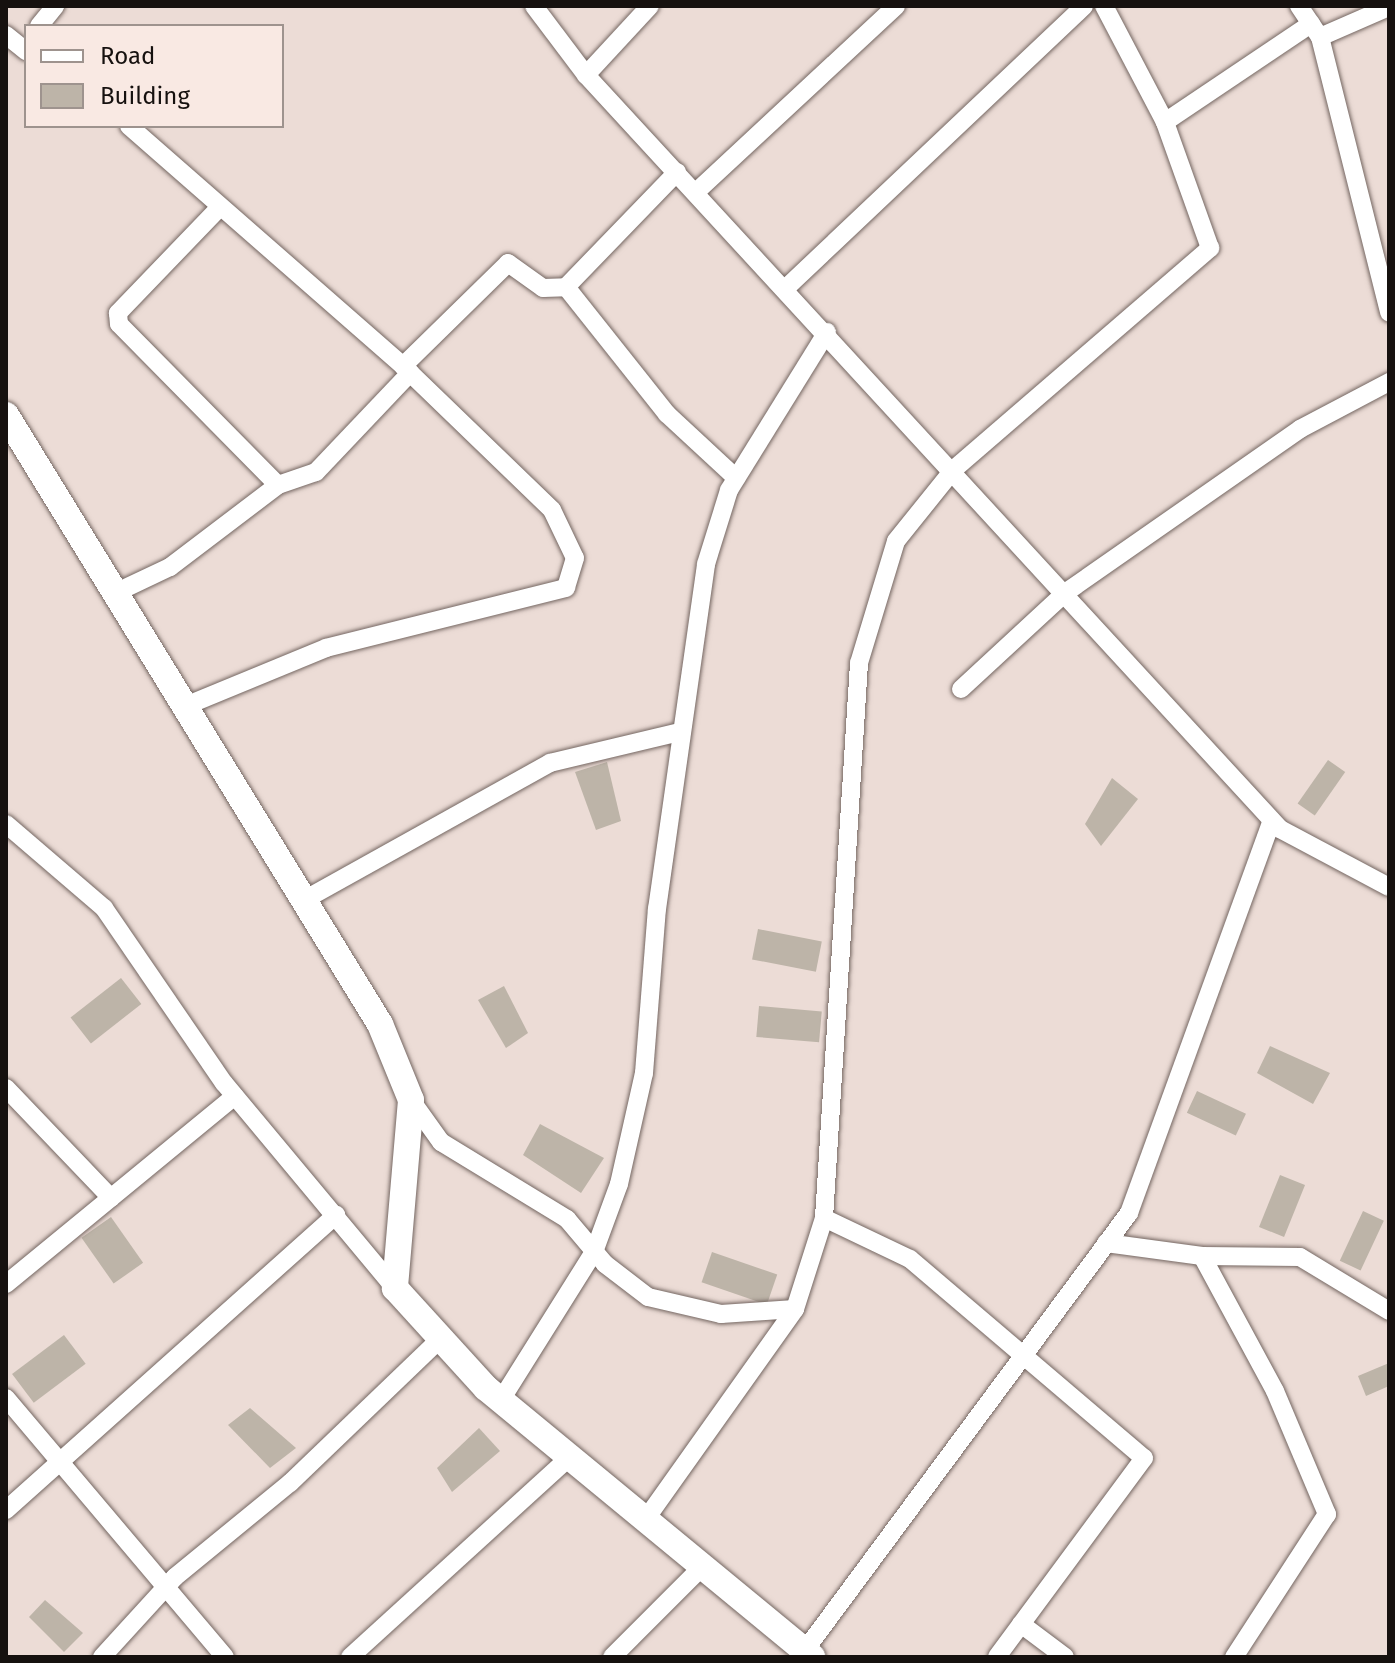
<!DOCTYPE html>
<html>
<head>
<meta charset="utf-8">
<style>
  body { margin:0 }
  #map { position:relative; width:1395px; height:1663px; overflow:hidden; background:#ecdcd6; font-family:"Fira Sans",sans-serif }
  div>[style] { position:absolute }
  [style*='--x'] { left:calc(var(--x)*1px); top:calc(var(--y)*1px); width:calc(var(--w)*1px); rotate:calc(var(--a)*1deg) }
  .building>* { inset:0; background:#bdb4a8; transform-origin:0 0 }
  .roads { filter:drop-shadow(0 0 2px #746661) drop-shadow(0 0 2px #746661) }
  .street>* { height:18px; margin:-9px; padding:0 9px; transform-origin:9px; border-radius:9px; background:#fff }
  .secondary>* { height:26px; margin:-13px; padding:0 13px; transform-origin:13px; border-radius:13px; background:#fff }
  span { translate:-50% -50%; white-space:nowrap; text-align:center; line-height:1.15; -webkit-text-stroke:7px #f9e9e3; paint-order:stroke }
  .frame { position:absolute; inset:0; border:8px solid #16110f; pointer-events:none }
  .legend { position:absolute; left:24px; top:24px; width:260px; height:104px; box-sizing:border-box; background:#f9e9e3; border:2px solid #9e938e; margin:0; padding:10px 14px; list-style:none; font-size:24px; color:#16110f }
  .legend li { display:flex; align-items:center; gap:16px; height:40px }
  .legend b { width:40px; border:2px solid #9e938e }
</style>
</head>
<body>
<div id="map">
  <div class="building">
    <div style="left:1328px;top:760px;width:21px;height:53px;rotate:35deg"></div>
    <div style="clip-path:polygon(607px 762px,621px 821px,596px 830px,575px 772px)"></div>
    <div style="clip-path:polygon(1112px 778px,1138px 799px,1101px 846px,1085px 824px)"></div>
    <div style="left:758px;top:929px;width:65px;height:31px;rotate:11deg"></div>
    <div style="left:121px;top:978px;width:33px;height:64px;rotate:52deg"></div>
    <div style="clip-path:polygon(504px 986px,528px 1033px,506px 1048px,478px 1000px)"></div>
    <div style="left:759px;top:1006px;width:63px;height:31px;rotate:5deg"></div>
    <div style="clip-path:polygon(1270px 1046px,1330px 1073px,1313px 1104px,1257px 1073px)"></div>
    <div style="left:1197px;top:1091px;width:54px;height:24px;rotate:25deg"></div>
    <div style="clip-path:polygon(540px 1124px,604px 1158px,581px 1193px,523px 1155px)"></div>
    <div style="left:1280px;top:1175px;width:27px;height:56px;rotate:22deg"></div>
    <div style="left:1363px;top:1211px;width:23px;height:55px;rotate:25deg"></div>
    <div style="left:111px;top:1217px;width:56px;height:36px;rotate:55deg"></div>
    <div style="left:712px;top:1252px;width:69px;height:32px;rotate:19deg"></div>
    <div style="left:64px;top:1335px;width:36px;height:65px;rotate:53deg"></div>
    <div style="clip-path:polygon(1389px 1363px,1389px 1386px,1366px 1396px,1358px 1376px)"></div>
    <div style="clip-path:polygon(250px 1408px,296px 1448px,270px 1468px,228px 1425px)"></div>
    <div style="clip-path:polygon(479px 1428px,500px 1451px,452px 1492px,437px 1468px)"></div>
    <div style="clip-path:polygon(45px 1600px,83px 1633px,64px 1652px,29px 1617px)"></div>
  </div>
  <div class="roads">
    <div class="street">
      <div style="--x:534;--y:6;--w:86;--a:53"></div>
      <div style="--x:586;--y:75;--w:1025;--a:47.37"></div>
      <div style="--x:1280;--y:829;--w:123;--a:28"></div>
      <div style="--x:1299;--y:6;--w:37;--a:56"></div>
      <div style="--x:1320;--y:37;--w:284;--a:75.9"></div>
      <div style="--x:39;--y:26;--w:26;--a:-51"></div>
      <div style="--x:6;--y:35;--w:26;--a:39"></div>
      <div style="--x:1320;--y:37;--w:75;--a:-23.5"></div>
      <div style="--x:586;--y:75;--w:94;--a:-47.2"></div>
      <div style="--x:1165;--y:122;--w:176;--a:-33.9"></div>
      <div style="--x:129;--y:126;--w:364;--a:41.2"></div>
      <div style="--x:403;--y:366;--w:207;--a:44"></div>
      <div style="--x:552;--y:510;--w:53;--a:64.4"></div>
      <div style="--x:575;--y:558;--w:31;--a:107"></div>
      <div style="--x:566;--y:588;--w:247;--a:166"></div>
      <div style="--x:326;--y:648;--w:152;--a:157.6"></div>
      <div style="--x:696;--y:192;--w:273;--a:-42.9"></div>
      <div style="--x:219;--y:208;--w:146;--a:133.9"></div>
      <div style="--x:118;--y:313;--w:11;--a:85"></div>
      <div style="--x:119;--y:324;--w:226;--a:45.4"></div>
      <div style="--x:566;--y:287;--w:162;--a:51.5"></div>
      <div style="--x:667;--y:414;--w:94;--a:42.8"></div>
      <div style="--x:786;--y:288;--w:410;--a:-43.4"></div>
      <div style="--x:403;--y:366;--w:147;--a:-44.4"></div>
      <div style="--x:508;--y:263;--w:43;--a:35.5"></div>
      <div style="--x:543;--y:288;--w:23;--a:-2"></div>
      <div style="--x:566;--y:287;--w:160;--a:-46"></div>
      <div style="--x:115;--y:593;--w:61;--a:-25.3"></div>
      <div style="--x:170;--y:567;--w:136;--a:-37.2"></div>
      <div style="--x:278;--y:485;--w:40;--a:-18.9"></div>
      <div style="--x:316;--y:472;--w:137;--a:-46.5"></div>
      <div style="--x:961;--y:689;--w:142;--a:-42.7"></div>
      <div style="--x:1065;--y:593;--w:287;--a:-34.9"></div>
      <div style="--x:1300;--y:429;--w:101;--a:-27.8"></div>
      <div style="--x:6;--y:824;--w:129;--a:40.6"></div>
      <div style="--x:104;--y:908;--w:212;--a:55.6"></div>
      <div style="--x:224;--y:1083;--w:267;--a:50.2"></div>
      <div style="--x:304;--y:900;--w:282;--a:-29.1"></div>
      <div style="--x:550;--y:763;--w:134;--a:-13.4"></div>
      <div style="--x:6;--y:1088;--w:152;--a:46.3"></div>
      <div style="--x:411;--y:1100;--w:52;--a:54.5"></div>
      <div style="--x:441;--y:1142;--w:148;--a:31.4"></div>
      <div style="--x:567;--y:1219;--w:59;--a:49.8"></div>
      <div style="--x:605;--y:1264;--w:54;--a:37.5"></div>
      <div style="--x:648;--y:1297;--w:75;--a:13.1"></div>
      <div style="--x:721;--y:1314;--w:74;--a:-3.9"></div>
      <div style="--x:824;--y:1218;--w:95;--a:25.5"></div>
      <div style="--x:910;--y:1259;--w:307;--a:40.4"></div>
      <div style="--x:1144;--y:1458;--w:247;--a:126.5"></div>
      <div style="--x:1106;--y:1243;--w:97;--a:7.7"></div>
      <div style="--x:1202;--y:1256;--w:98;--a:0.6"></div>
      <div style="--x:1300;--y:1257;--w:104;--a:31.2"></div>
      <div style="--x:1202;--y:1256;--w:153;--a:61.6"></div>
      <div style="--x:1275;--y:1391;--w:134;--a:67.1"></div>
      <div style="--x:1327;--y:1514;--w:171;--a:123"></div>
      <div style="--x:6;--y:1284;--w:296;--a:-39.4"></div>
      <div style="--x:6;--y:1398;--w:339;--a:49.8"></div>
      <div style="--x:501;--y:1400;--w:175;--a:-57.9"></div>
      <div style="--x:594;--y:1252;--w:72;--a:-69.8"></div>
      <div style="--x:619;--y:1184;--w:114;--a:-77.3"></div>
      <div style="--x:644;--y:1073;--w:165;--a:-85.5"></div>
      <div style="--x:657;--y:909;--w:348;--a:-81.9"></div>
      <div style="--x:706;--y:564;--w:77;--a:-72.7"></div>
      <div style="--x:729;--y:490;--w:186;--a:-58.2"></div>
      <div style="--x:6;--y:1510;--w:443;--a:-41.8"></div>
      <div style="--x:648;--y:1516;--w:254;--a:-54.6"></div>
      <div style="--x:795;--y:1309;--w:96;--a:-72.3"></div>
      <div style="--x:824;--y:1218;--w:556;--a:-86.39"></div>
      <div style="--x:859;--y:663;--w:127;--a:-73.1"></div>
      <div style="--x:896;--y:541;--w:91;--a:-51.2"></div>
      <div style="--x:953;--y:470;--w:340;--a:-40.8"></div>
      <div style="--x:1210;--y:248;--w:134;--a:-109.7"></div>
      <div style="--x:1165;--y:122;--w:131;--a:-117.7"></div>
      <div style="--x:1021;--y:1624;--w:55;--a:36.9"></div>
      <div style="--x:102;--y:1657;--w:108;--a:-47.6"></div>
      <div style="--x:175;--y:1577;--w:149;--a:-39.3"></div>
      <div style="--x:290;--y:1483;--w:209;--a:-43.8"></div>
      <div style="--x:350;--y:1657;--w:299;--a:-42.3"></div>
      <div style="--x:612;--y:1657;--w:130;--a:-45"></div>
      <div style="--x:800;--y:1657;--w:553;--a:-53.46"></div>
      <div style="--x:1129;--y:1213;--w:417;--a:-70"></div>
    </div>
    <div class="secondary">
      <div style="--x:6;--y:415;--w:715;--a:58.45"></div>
      <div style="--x:380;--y:1024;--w:82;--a:67.8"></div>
      <div style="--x:411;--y:1100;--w:189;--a:94.9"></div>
      <div style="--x:395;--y:1288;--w:135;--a:47.7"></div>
      <div style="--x:486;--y:1388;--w:423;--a:39.5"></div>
    </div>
  </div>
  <div class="frame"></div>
  <ul class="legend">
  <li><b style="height:10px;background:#fff"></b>Road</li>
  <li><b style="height:22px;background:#bdb4a8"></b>Building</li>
  </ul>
</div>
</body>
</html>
